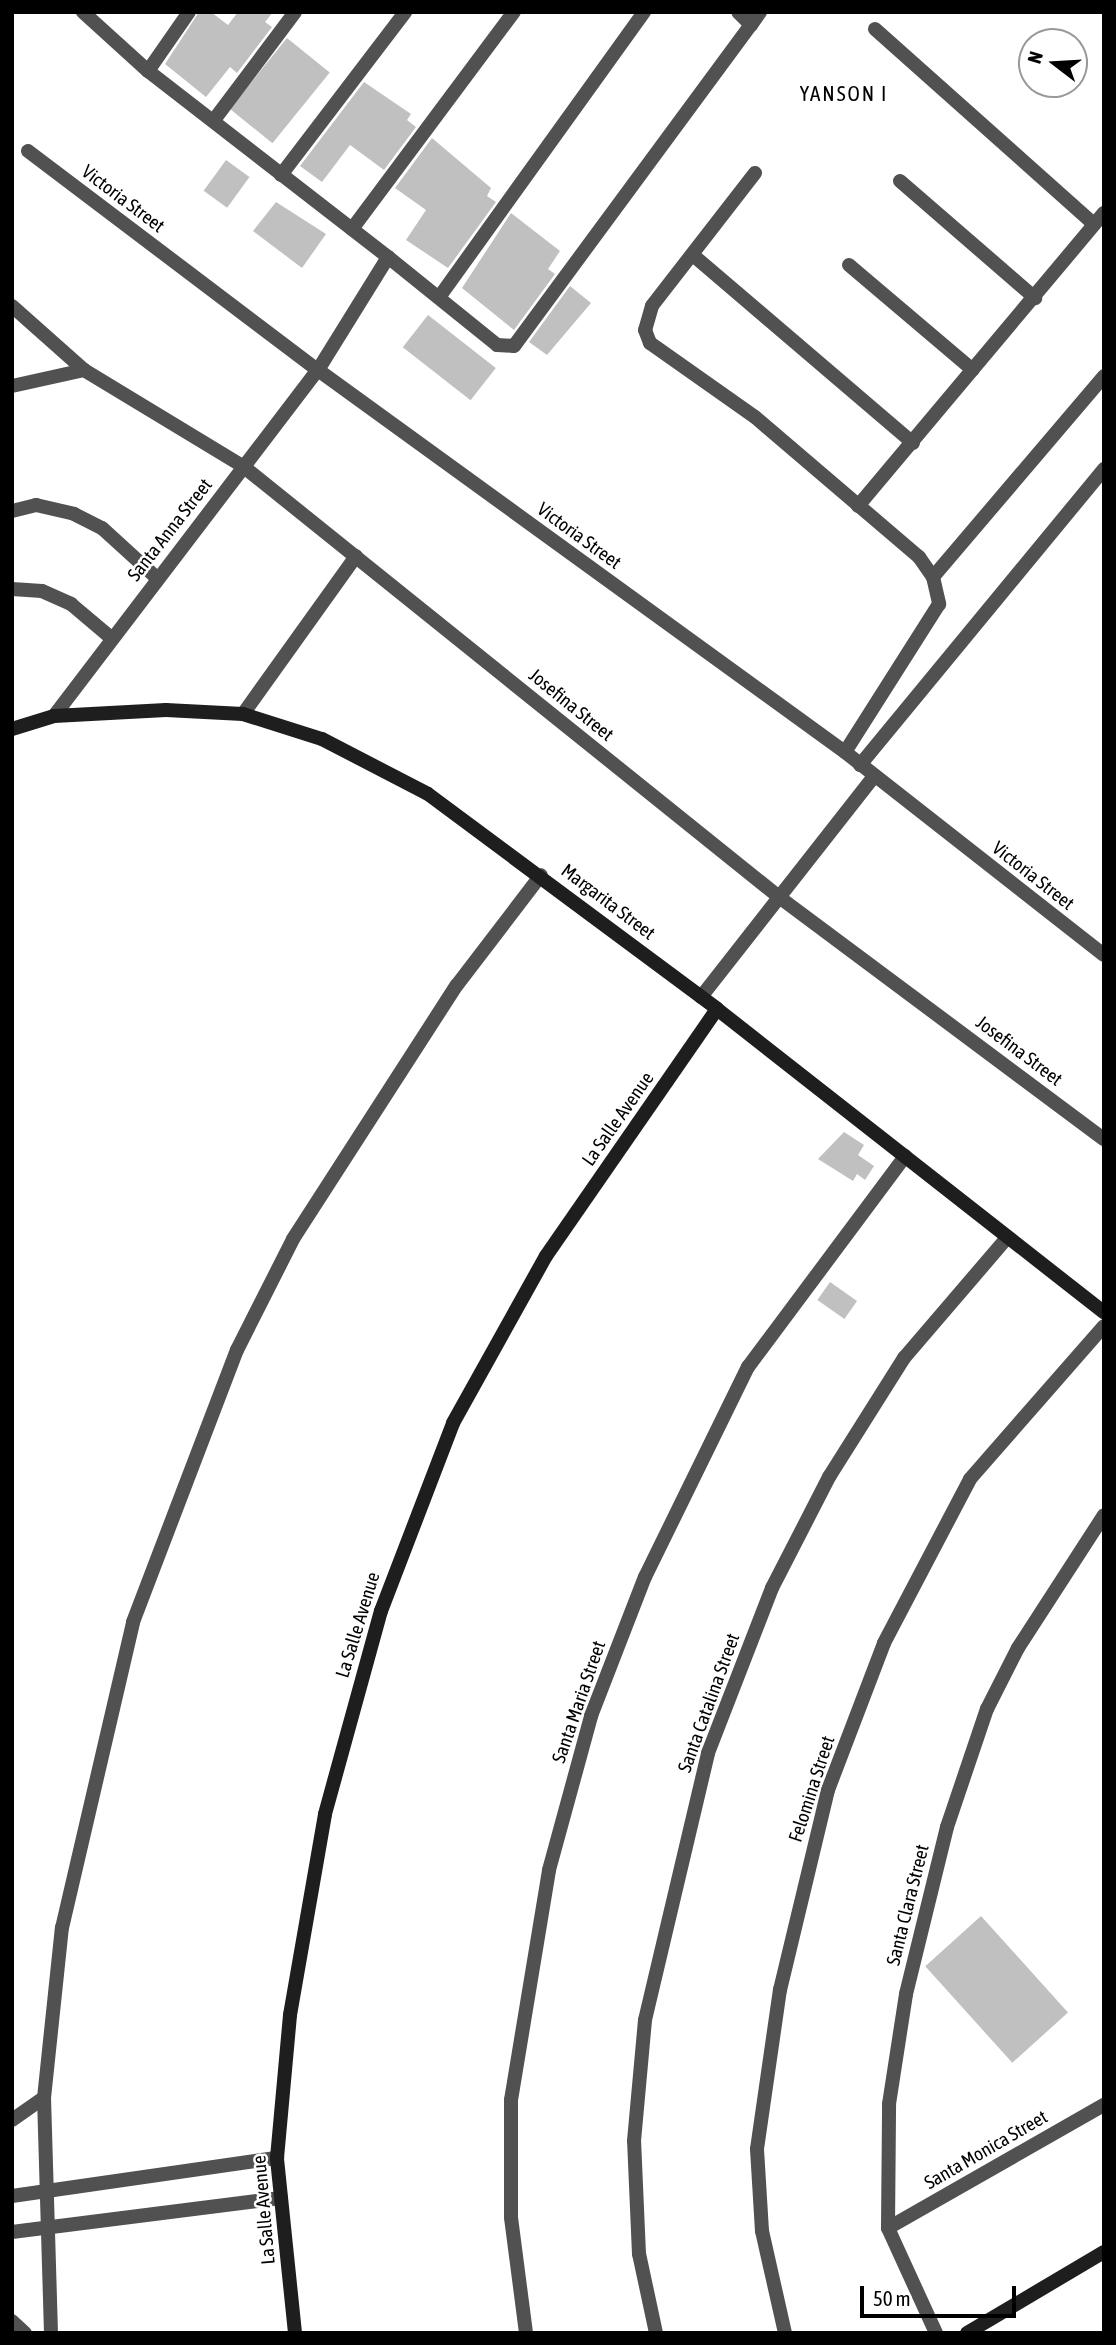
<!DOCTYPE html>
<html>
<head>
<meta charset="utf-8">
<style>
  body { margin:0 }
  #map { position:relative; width:1116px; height:2345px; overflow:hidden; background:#fff; font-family:"Asap Condensed",sans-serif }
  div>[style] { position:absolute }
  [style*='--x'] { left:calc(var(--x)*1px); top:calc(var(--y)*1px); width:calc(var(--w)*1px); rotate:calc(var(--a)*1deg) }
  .building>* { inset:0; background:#c0c0c0; transform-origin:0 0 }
  .street>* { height:14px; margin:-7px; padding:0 7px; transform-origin:7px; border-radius:7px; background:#515151 }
  .secondary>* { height:14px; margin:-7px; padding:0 7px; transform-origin:7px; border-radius:7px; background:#1e1e1e }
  span { translate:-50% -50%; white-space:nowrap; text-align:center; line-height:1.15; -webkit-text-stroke:5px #fff; paint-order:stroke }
  .street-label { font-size:19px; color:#000 }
  .neighbourhood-label { font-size:21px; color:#000; letter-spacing:2px }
  .frame { position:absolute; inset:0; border:14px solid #000; pointer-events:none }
  .north { position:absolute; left:1018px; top:28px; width:70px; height:70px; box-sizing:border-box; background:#fff; border:2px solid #999; border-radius:50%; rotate:287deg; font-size:19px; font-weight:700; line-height:28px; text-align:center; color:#000 }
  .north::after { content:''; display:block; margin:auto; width:24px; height:32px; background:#000; clip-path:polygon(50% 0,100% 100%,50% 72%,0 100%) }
  .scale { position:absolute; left:860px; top:2286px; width:156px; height:32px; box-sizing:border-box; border:4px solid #000; border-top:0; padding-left:9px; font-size:21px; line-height:24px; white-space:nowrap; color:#000; -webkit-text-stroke:5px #fff; paint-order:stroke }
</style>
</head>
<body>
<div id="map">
  <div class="building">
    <div style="clip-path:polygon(199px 12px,211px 12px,228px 25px,238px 12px,273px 12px,265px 22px,272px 27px,237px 73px,230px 67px,206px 97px,165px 64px)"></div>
    <div style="left:287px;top:38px;width:55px;height:91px;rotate:39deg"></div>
    <div style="clip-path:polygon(364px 82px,411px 114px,407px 120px,416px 127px,384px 170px,350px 145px,322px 182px,300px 166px)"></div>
    <div style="clip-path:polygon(432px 138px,491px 188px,487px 196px,496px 202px,448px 268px,406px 240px,426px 210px,395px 188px)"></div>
    <div style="left:226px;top:160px;width:29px;height:38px;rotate:36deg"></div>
    <div style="clip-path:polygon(276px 202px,326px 234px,302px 268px,253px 231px)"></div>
    <div style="clip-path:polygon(511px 213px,560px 251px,548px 269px,555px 274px,514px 330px,462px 288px)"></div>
    <div style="clip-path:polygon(570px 286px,591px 303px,547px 355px,529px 342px)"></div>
    <div style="left:428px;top:315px;width:86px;height:41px;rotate:38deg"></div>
    <div style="clip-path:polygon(844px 1132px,864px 1145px,858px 1155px,874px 1166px,865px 1180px,857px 1174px,853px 1181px,818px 1159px)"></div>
    <div style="left:830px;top:1282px;width:33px;height:22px;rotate:35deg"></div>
    <div style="left:981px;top:1916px;width:130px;height:75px;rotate:48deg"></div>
  </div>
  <div class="street">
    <div style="--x:751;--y:25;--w:16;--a:-55"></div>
    <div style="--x:875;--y:29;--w:293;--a:41.7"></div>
    <div style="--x:148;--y:71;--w:72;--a:-55.2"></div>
    <div style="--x:214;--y:120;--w:135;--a:-53.1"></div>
    <div style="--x:28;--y:151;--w:363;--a:37.1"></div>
    <div style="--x:318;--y:370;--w:651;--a:35.94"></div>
    <div style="--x:845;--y:752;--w:329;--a:38.1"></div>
    <div style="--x:755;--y:173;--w:168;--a:127.8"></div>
    <div style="--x:652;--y:306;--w:25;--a:106"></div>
    <div style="--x:645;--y:330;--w:14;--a:69"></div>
    <div style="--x:650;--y:343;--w:128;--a:35.2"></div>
    <div style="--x:755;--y:417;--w:216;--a:40.5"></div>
    <div style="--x:919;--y:557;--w:24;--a:55"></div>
    <div style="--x:933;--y:577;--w:28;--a:77"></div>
    <div style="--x:939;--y:604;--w:175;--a:122.4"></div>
    <div style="--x:281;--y:175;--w:205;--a:-52.7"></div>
    <div style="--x:900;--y:181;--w:179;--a:40.9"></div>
    <div style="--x:352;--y:229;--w:271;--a:-53.3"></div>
    <div style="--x:694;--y:256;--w:288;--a:40.5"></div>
    <div style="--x:388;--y:257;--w:140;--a:38.9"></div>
    <div style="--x:497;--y:345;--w:17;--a:3"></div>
    <div style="--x:514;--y:346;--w:399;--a:-53.6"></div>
    <div style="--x:751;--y:25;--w:18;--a:-135"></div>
    <div style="--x:849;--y:265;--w:162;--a:40.3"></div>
    <div style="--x:440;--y:296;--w:350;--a:-54.3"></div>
    <div style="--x:12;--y:306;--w:96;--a:41.6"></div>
    <div style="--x:84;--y:370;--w:187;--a:31.2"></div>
    <div style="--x:244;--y:467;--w:686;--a:38.79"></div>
    <div style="--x:779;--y:897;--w:405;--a:36.7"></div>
    <div style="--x:12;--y:386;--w:74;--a:-12.5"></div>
    <div style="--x:858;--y:506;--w:383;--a:-50"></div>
    <div style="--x:12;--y:511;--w:25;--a:-14"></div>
    <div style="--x:36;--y:505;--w:39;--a:13"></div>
    <div style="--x:74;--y:514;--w:31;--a:27"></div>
    <div style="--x:102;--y:528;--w:74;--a:42.3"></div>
    <div style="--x:933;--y:577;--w:264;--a:-49.6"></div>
    <div style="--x:12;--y:589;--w:30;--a:4"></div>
    <div style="--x:42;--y:591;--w:32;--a:24"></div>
    <div style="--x:71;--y:604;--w:51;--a:40.2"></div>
    <div style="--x:243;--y:714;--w:194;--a:-54.4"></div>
    <div style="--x:54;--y:716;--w:435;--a:-52.7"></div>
    <div style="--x:318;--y:370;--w:133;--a:-58.2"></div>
    <div style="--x:388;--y:257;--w:304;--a:-142.2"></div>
    <div style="--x:148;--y:71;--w:88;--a:-137.8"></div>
    <div style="--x:860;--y:765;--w:384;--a:-50.5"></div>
    <div style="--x:701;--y:997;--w:281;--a:-51.9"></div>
    <div style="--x:12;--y:2120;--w:39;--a:-35"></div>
    <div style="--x:12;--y:2196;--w:268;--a:-8.2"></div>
    <div style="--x:888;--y:2228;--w:249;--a:-29.7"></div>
    <div style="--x:12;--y:2232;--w:271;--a:-7.2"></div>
    <div style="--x:12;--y:2321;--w:18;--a:43"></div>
    <div style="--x:51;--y:2333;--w:235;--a:-91.7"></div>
    <div style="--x:44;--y:2098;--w:171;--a:-84"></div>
    <div style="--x:62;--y:1928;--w:314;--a:-76.9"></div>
    <div style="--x:133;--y:1622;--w:291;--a:-69.1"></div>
    <div style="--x:237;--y:1350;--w:124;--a:-63.2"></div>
    <div style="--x:293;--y:1239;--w:302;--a:-57.2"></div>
    <div style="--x:457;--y:985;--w:138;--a:-52.6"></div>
    <div style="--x:526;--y:2333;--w:117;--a:-97.4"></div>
    <div style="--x:511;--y:2217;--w:117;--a:-90"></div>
    <div style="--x:511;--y:2100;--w:233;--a:-80.6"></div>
    <div style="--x:549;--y:1870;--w:160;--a:-74.7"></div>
    <div style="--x:591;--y:1716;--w:149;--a:-68.8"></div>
    <div style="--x:645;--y:1577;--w:234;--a:-63.9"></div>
    <div style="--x:748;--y:1367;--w:263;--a:-53.3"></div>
    <div style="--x:656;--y:2333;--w:81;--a:-102.1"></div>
    <div style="--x:639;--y:2254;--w:113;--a:-92.5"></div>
    <div style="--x:634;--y:2141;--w:121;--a:-84.8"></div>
    <div style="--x:645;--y:2020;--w:274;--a:-76.7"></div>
    <div style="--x:708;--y:1753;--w:177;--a:-68.8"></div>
    <div style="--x:772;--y:1588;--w:125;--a:-62.8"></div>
    <div style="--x:829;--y:1477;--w:141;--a:-57.8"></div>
    <div style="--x:904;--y:1358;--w:158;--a:-49.4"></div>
    <div style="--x:785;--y:2333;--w:105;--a:-102.7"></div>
    <div style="--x:762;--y:2231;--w:82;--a:-93.5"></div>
    <div style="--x:757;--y:2149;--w:161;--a:-81.8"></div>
    <div style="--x:780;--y:1990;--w:206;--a:-76.5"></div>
    <div style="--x:828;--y:1790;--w:157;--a:-69.1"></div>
    <div style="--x:884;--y:1643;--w:185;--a:-62.3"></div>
    <div style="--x:970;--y:1479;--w:203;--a:-48.8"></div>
    <div style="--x:936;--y:2333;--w:115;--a:-114.6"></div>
    <div style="--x:888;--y:2228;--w:124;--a:-89.5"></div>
    <div style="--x:889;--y:2104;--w:111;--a:-81.2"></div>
    <div style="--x:906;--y:1994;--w:172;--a:-76.2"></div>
    <div style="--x:947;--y:1827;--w:125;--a:-71.3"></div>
    <div style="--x:987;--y:1709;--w:68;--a:-63.1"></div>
    <div style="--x:1018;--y:1648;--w:158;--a:-57.1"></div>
  </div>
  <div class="secondary">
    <div style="--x:12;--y:729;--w:44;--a:-17.2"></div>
    <div style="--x:54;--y:716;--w:112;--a:-3.1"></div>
    <div style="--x:166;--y:710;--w:77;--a:3"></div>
    <div style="--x:243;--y:714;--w:83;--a:17.6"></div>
    <div style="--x:322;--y:739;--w:119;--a:27.4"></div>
    <div style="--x:428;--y:794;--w:360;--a:36.6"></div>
    <div style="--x:717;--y:1009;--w:492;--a:38.1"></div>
    <div style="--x:295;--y:2333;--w:176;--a:-95.9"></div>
    <div style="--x:277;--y:2158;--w:144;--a:-84.8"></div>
    <div style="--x:290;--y:2015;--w:204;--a:-80.1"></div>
    <div style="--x:325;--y:1814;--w:211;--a:-74.6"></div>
    <div style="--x:381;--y:1611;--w:201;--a:-69"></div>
    <div style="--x:453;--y:1423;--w:191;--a:-60.9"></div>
    <div style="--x:546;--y:1256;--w:300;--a:-55.3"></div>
    <div style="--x:967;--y:2333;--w:159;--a:-30.6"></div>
  </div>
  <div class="street-label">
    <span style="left:123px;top:199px;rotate:37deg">Victoria Street</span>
    <span style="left:170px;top:530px;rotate:-52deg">Santa Anna Street</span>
    <span style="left:579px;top:536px;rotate:36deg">Victoria Street</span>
    <span style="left:571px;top:705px;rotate:39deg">Josefina Street</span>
    <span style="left:1033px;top:876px;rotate:38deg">Victoria Street</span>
    <span style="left:608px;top:902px;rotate:37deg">Margarita Street</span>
    <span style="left:1019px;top:1051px;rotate:37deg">Josefina Street</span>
    <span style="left:618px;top:1119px;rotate:-55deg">La Salle Avenue</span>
    <span style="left:358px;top:1625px;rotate:-73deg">La Salle Avenue</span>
    <span style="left:579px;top:1702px;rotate:-71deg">Santa Maria Street</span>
    <span style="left:709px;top:1703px;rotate:-70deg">Santa Catalina Street</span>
    <span style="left:812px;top:1789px;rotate:-72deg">Felomina Street</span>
    <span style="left:908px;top:1905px;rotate:-76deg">Santa Clara Street</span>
    <span style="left:986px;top:2150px;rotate:-30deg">Santa Monica Street</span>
    <span style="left:264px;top:2210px;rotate:-95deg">La Salle Avenue</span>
  </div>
  <div class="neighbourhood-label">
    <span style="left:844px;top:93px">YANSON I</span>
  </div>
  <div class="frame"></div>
  <div class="north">N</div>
  <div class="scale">50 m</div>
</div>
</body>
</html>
